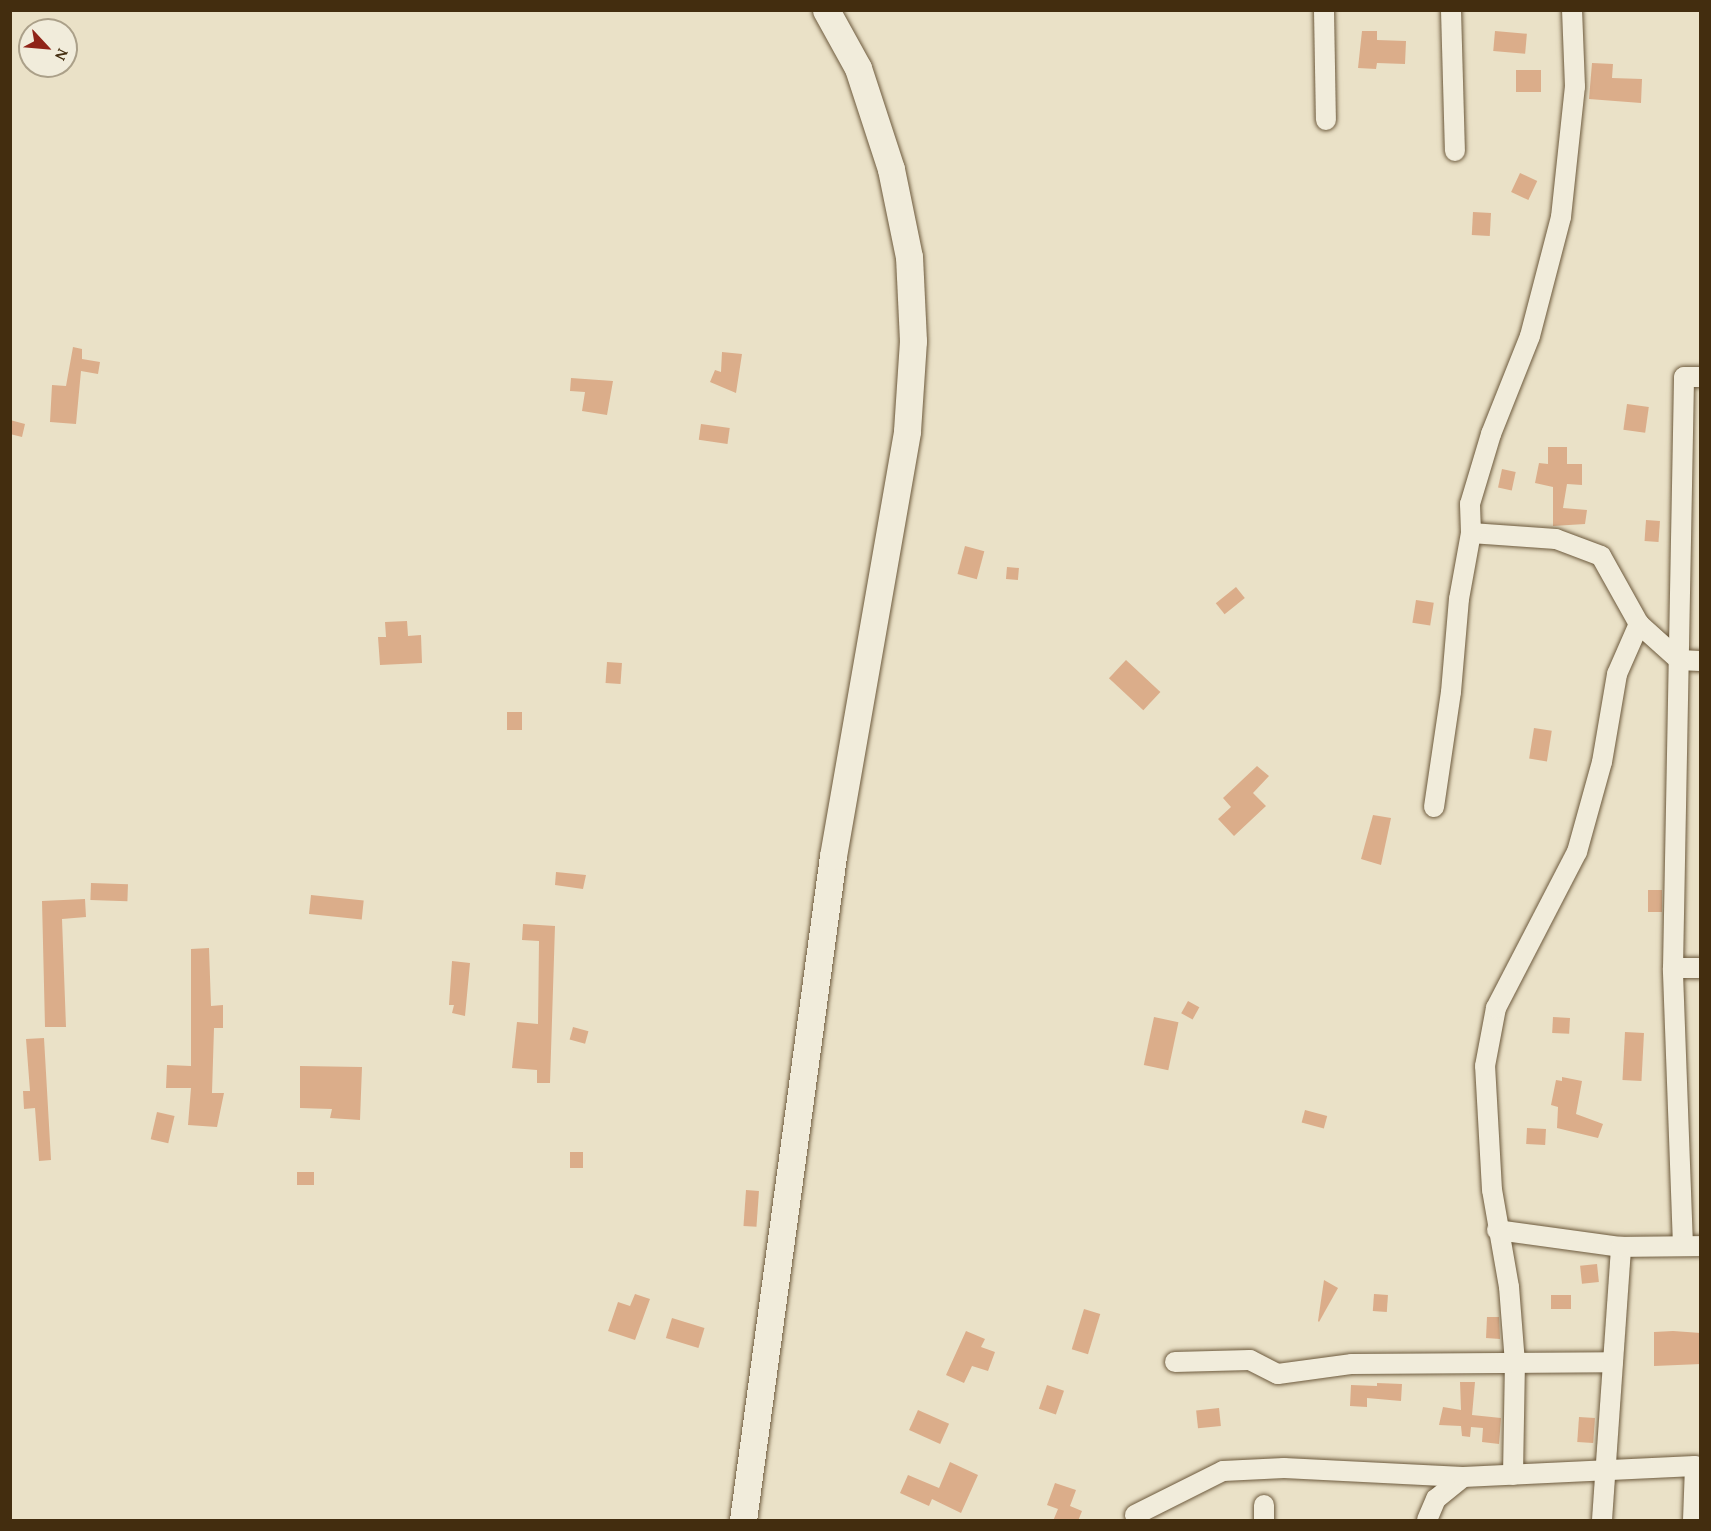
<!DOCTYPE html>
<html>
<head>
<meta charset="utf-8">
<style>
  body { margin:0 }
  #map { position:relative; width:1711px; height:1531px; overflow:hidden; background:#eae1c7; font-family:"Gentium Book Plus",serif }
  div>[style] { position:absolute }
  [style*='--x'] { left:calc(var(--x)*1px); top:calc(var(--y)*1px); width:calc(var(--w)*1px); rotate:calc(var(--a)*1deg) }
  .building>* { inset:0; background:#dbad8a; transform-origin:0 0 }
  .roads { filter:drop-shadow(0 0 2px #6d5a3d) drop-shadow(0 0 2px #6d5a3d) }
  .street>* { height:20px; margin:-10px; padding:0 10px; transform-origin:10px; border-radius:10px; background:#f1ecdb }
  .secondary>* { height:27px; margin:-13.5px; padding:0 13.5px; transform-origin:13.5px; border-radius:13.5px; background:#f1ecdb }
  span { translate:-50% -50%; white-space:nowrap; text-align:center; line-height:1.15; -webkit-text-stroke:6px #f1ecdb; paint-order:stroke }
  .frame { position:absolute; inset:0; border:12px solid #432d0f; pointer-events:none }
  .north { position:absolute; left:18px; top:18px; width:60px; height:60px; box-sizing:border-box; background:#f1ecdb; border:2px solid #aba089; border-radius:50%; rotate:116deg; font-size:16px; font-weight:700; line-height:24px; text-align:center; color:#432d0f }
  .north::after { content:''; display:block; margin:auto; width:21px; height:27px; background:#8f2418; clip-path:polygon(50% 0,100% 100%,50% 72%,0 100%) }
</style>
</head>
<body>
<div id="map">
  <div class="building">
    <div style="clip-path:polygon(1362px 31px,1377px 31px,1377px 40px,1406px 41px,1405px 64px,1377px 63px,1376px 69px,1358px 68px)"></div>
    <div style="left:1495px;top:31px;width:32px;height:20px;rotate:5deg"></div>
    <div style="clip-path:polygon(1592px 63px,1613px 64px,1612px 78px,1642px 79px,1641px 103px,1589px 99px)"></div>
    <div style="left:1541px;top:70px;width:22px;height:25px;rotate:90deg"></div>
    <div style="left:1520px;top:173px;width:19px;height:21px;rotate:25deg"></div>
    <div style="left:1473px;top:212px;width:18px;height:23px;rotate:3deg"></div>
    <div style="clip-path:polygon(73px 347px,82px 349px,82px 359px,100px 362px,98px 374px,81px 371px,76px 424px,50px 422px,52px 385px,66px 386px)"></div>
    <div style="clip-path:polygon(722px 352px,742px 354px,736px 393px,710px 382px,715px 370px,721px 372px)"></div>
    <div style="clip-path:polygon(571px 378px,613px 381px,607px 415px,582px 411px,585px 392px,570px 391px)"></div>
    <div style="left:1627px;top:404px;width:22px;height:26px;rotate:8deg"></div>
    <div style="clip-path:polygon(10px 420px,25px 424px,22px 437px,10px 434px)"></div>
    <div style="left:701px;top:424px;width:29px;height:16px;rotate:8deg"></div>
    <div style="clip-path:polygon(1548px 447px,1567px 447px,1567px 464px,1582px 464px,1582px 485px,1567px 484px,1563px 508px,1587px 510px,1585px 524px,1553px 526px,1553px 487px,1535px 483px,1539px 463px,1548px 464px)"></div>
    <div style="left:1502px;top:469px;width:14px;height:19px;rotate:12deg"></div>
    <div style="left:1646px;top:520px;width:14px;height:21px;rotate:4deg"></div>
    <div style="left:965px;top:546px;width:20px;height:29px;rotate:15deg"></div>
    <div style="left:1007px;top:567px;width:12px;height:12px;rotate:5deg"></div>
    <div style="left:1236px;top:587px;width:14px;height:26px;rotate:51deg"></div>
    <div style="left:1416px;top:600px;width:18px;height:23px;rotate:9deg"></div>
    <div style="clip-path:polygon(407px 621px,408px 636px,421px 635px,422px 663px,380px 665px,378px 637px,386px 637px,385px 622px)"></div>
    <div style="left:1126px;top:660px;width:47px;height:25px;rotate:43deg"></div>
    <div style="left:607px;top:662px;width:15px;height:21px;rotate:4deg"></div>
    <div style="left:507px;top:712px;width:15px;height:18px"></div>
    <div style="left:1534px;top:728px;width:18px;height:31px;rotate:9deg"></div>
    <div style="clip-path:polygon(1257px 766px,1269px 776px,1253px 793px,1266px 806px,1234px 836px,1218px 819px,1231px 807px,1223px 798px)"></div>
    <div style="clip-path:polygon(1373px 815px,1391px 818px,1381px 865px,1361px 859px)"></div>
    <div style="clip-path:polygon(556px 872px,586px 875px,583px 889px,555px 885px)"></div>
    <div style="left:91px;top:883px;width:37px;height:17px;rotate:2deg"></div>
    <div style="left:1648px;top:890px;width:14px;height:22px"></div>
    <div style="left:311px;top:895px;width:53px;height:19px;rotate:6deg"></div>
    <div style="clip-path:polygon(85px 899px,86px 917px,62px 919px,66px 1027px,45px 1027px,42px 901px)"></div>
    <div style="clip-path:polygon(523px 924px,555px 926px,550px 1083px,537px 1083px,537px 1070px,512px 1068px,517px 1022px,538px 1024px,539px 941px,522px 940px)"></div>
    <div style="clip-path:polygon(209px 948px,211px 1006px,223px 1005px,223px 1028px,214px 1028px,212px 1093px,224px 1093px,217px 1127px,188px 1125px,191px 1088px,166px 1088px,167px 1065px,191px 1066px,191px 949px)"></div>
    <div style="clip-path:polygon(452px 961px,470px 963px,465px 1016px,452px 1013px,454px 1005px,449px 1005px)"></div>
    <div style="left:1188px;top:1001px;width:13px;height:14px;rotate:29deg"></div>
    <div style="left:1154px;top:1017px;width:25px;height:49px;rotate:12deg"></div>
    <div style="left:1553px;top:1017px;width:17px;height:16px;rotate:3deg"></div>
    <div style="left:573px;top:1027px;width:16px;height:13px;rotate:15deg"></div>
    <div style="left:1625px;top:1032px;width:19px;height:48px;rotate:3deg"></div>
    <div style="clip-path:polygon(44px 1038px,51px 1160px,39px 1161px,35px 1108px,24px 1109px,23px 1091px,30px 1091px,26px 1039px)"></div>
    <div style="clip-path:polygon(300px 1066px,362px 1067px,360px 1120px,330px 1118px,332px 1109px,300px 1108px)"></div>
    <div style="clip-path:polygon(1562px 1077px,1582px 1081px,1576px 1114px,1603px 1124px,1598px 1138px,1557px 1128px,1558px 1107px,1551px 1105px,1556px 1080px,1562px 1081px)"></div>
    <div style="left:1305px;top:1110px;width:23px;height:13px;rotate:15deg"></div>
    <div style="left:157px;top:1112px;width:18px;height:28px;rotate:13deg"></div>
    <div style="left:1527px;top:1128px;width:19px;height:16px;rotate:3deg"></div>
    <div style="left:570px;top:1152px;width:13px;height:16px"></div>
    <div style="left:314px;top:1172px;width:13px;height:17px;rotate:90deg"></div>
    <div style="left:746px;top:1190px;width:13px;height:36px;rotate:4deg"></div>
    <div style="left:1597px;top:1264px;width:18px;height:17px;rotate:84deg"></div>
    <div style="clip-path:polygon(1324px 1280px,1338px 1288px,1319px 1322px,1318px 1321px)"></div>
    <div style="clip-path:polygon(635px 1294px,650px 1299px,635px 1340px,608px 1331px,618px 1302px,630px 1306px)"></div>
    <div style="left:1374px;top:1294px;width:14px;height:17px;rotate:4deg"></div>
    <div style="left:1551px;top:1295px;width:20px;height:14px"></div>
    <div style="left:1084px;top:1309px;width:17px;height:42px;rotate:17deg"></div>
    <div style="clip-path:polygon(1487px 1317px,1499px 1317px,1500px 1339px,1486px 1338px)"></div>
    <div style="left:672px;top:1318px;width:34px;height:21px;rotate:17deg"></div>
    <div style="clip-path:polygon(966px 1331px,985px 1339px,981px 1347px,995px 1352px,988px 1371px,972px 1366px,964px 1383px,946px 1375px)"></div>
    <div style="clip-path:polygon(1673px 1331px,1701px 1333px,1701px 1364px,1654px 1366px,1654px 1332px)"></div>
    <div style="clip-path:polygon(1460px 1382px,1475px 1382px,1472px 1415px,1501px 1418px,1499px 1444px,1482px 1442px,1483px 1428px,1471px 1427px,1470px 1437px,1462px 1436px,1461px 1426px,1439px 1425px,1443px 1407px,1461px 1410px)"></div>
    <div style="clip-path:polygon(1377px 1383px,1402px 1384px,1401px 1401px,1367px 1398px,1367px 1407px,1350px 1406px,1351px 1385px,1377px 1386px)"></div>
    <div style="left:1047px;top:1385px;width:18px;height:25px;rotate:19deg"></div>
    <div style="left:1219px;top:1408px;width:18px;height:23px;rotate:84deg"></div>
    <div style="left:918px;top:1410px;width:34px;height:22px;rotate:24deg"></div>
    <div style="left:1579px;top:1417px;width:16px;height:25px;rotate:4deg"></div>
    <div style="clip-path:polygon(950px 1462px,978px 1475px,961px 1513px,932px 1499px,929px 1506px,900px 1493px,908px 1475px,939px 1488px)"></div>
    <div style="clip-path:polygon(1055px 1483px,1076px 1490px,1070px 1506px,1082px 1511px,1078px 1521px,1053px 1521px,1058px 1509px,1047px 1505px)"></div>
  </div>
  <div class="roads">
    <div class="street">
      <div style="--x:1324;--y:10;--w:110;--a:89"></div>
      <div style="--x:1451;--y:10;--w:141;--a:88.4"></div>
      <div style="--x:1471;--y:533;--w:85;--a:4"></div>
      <div style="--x:1556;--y:539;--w:48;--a:20.7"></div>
      <div style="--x:1601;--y:556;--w:78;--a:60.8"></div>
      <div style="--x:1639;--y:624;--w:54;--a:42"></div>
      <div style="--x:1679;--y:660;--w:21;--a:3"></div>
      <div style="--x:1434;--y:807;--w:116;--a:-81.6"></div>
      <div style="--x:1451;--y:692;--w:93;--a:-85.1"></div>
      <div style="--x:1459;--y:599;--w:67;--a:-79.7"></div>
      <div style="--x:1471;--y:533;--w:29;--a:-92"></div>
      <div style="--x:1470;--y:504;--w:73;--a:-73.3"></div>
      <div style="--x:1491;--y:434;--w:105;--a:-68.3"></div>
      <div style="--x:1530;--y:336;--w:123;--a:-75.4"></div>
      <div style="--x:1561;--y:217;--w:131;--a:-83.9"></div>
      <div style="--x:1575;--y:87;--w:77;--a:-92.2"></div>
      <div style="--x:1673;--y:968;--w:591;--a:-88.93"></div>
      <div style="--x:1684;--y:377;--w:16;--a:0"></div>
      <div style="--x:1497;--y:1230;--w:125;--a:7.8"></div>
      <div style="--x:1683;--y:1246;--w:278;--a:-92.1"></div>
      <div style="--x:1673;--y:968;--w:27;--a:0"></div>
      <div style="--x:1175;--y:1362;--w:75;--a:-1.5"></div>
      <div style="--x:1250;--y:1360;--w:31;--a:27"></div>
      <div style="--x:1278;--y:1374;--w:75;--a:-7.7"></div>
      <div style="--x:1352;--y:1364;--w:261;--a:-0.4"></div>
      <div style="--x:1513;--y:1475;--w:112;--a:-89"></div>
      <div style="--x:1515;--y:1363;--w:76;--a:-94.5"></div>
      <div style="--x:1509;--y:1287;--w:98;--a:-99.9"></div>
      <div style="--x:1492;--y:1190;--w:124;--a:-93.2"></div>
      <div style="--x:1485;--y:1066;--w:59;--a:-79.3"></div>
      <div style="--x:1496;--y:1008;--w:176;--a:-62.6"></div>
      <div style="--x:1577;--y:852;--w:93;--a:-74.5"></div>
      <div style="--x:1602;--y:762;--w:89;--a:-80.3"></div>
      <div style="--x:1617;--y:674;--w:55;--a:-66.3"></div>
      <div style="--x:1264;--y:1505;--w:15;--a:90"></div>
      <div style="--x:1135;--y:1515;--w:98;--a:-26.6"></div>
      <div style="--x:1223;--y:1471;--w:61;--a:-2.8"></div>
      <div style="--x:1284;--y:1468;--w:179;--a:2.9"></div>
      <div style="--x:1427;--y:1520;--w:23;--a:-67"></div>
      <div style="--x:1436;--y:1499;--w:35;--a:-39"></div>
      <div style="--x:1463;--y:1477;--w:232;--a:-2.7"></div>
      <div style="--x:1695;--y:1466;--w:54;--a:92.1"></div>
      <div style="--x:1602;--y:1520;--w:274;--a:-86"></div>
      <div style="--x:1621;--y:1247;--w:79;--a:-0.7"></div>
    </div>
    <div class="secondary">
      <div style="--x:743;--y:1520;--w:670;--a:-82.28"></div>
      <div style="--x:833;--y:856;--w:431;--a:-80.1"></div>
      <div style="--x:907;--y:431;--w:90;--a:-86.2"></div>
      <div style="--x:913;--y:341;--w:84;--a:-92.7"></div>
      <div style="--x:909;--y:257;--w:90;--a:-101.6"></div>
      <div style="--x:891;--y:169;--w:106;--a:-108.1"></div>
      <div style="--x:858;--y:68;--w:66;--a:-118.9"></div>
    </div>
  </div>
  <div class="frame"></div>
  <div class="north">N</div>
</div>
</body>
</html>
